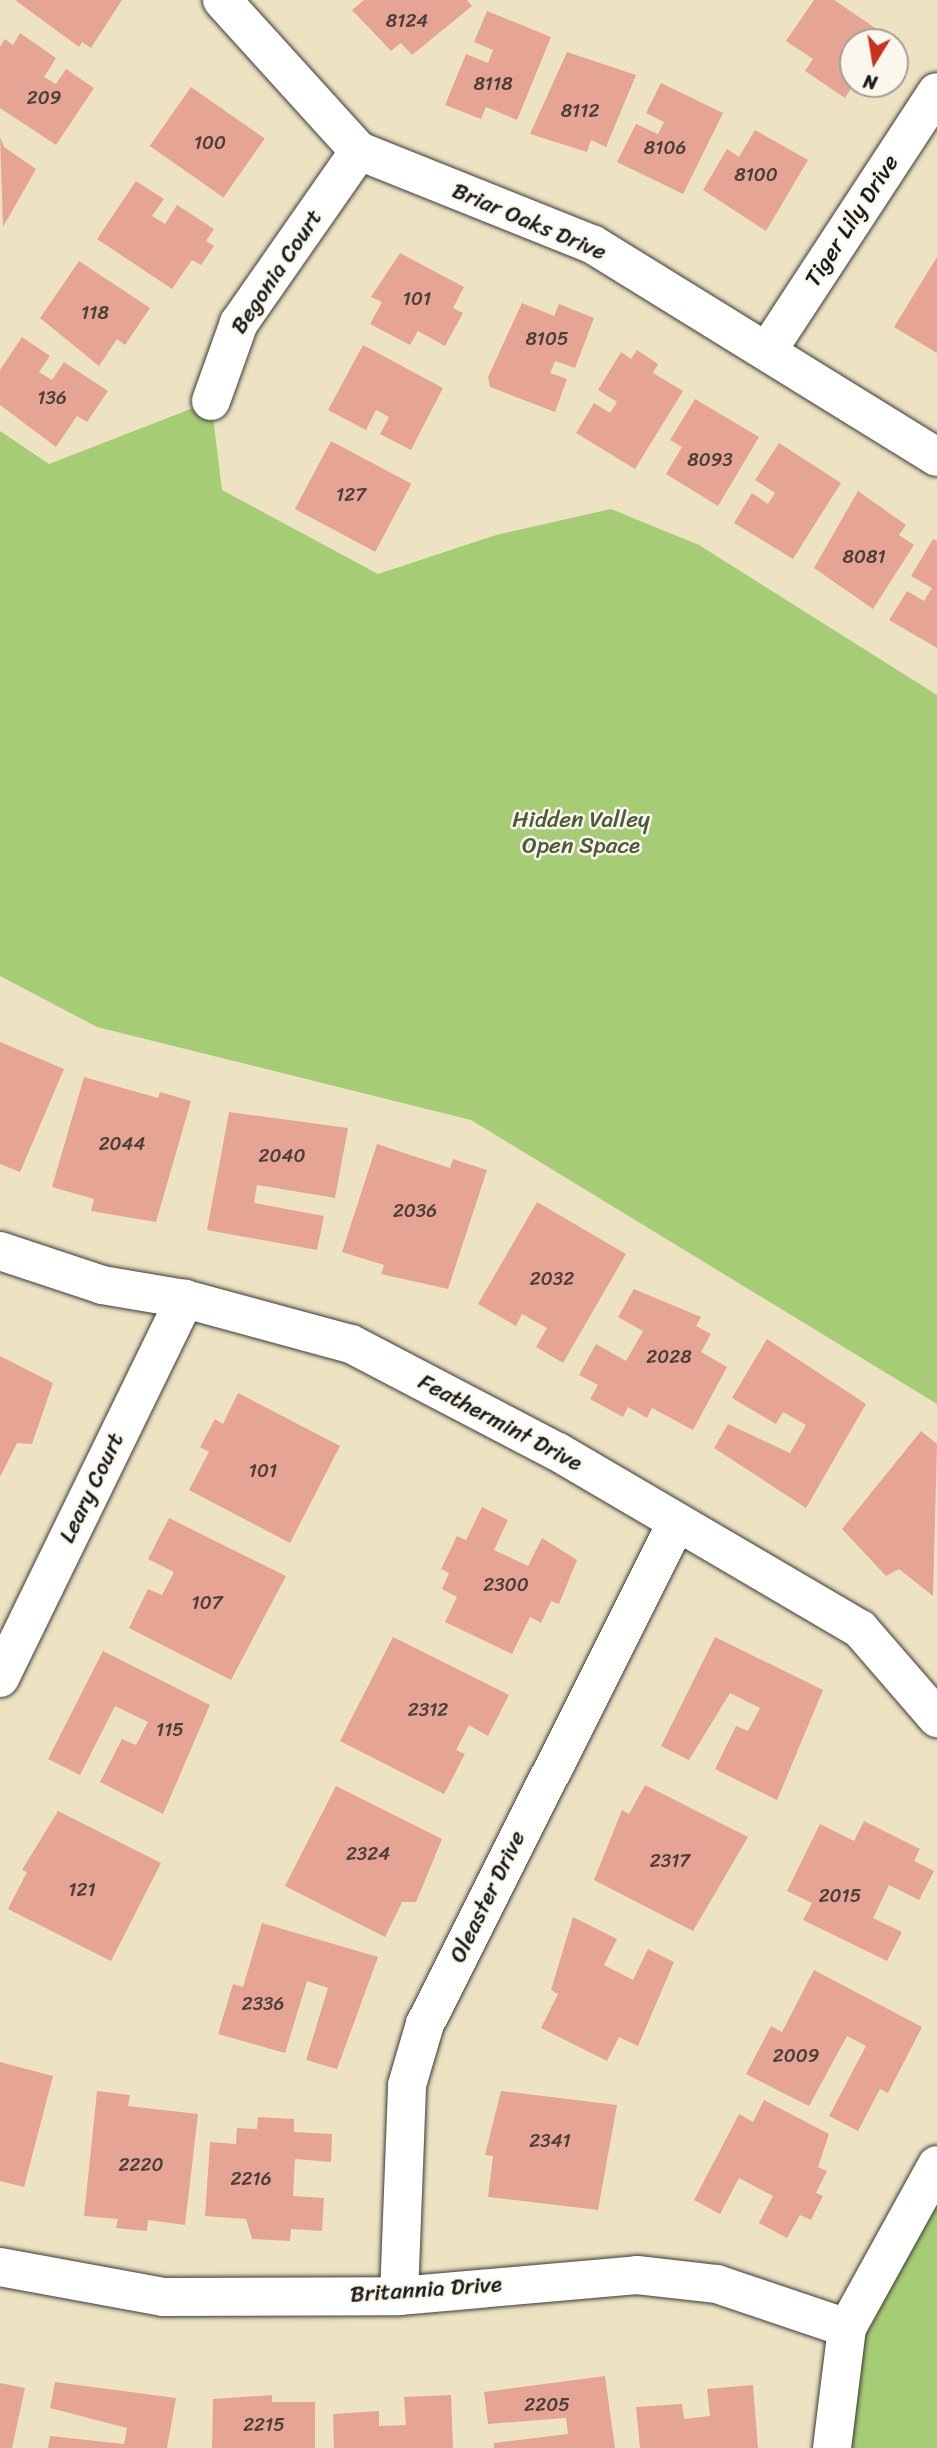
<!DOCTYPE html>
<html>
<head>
<meta charset="utf-8">
<style>
  body { margin:0 }
  #map { position:relative; width:937px; height:2448px; overflow:hidden; background:#ede3c3; font-family:Sriracha,sans-serif }
  div>[style] { position:absolute }
  [style*='--x'] { left:calc(var(--x)*1px); top:calc(var(--y)*1px); width:calc(var(--w)*1px); rotate:calc(var(--a)*1deg) }
  .green>* { inset:0; background:#a7cc76 }
  .building>* { inset:0; background:#e6a594; transform-origin:0 0 }
  .roads { filter:drop-shadow(0 0 2px #3b3a35) drop-shadow(0 0 2px #3b3a35) }
  .minor>* { height:38px; margin:-19px; padding:0 19px; transform-origin:19px; border-radius:19px; background:#fff }
  span { translate:-50% -50%; white-space:nowrap; text-align:center; line-height:1.15; -webkit-text-stroke:5px #fbf7ec; paint-order:stroke }
  .number-label { font-size:19px; color:#4e3e3a }
  .number-label span { -webkit-text-stroke-width:0 }
  .street-label { font-size:23px; color:#1c1c1c }
  .park-label { font-size:23px; color:#4d5a3c }
  .north { position:absolute; left:839px; top:28px; width:70px; height:70px; box-sizing:border-box; background:#fbf7ec; border:2px solid #a29f99; border-radius:50%; rotate:191deg; font-size:19px; font-weight:700; line-height:28px; text-align:center; color:#1c1c1c }
  .north::after { content:''; display:block; margin:auto; width:24px; height:32px; background:#c8321e; clip-path:polygon(50% 0,100% 100%,50% 72%,0 100%) }
</style>
</head>
<body>
<div id="map">
  <div class="green">
    <div style="clip-path:polygon(211px 401px,222px 490px,378px 574px,496px 535px,611px 509px,699px 545px,937px 695px,937px 1404px,471px 1120px,97px 1027px,0 976px,0 431px,49px 464px)"></div>
    <div style="clip-path:polygon(937px 2165px,937px 2448px,832px 2448px,847px 2328px)"></div>
  </div>
  <div class="building">
    <div style="clip-path:polygon(15px 0,122px 0,91px 48px,82px 42px,79px 47px)"></div>
    <div style="clip-path:polygon(364px 0,467px 0,472px 6px,412px 55px,401px 43px,391px 51px,352px 10px)"></div>
    <div style="clip-path:polygon(814px 0,834px 0,887px 36px,884px 42px,853px 42px,854px 84px,845px 98px,805px 71px,813px 59px,786px 41px)"></div>
    <div style="clip-path:polygon(487px 11px,551px 37px,517px 120px,486px 107px,481px 119px,445px 105px,466px 54px,488px 63px,493px 50px,474px 42px)"></div>
    <div style="clip-path:polygon(20px 33px,56px 58px,44px 77px,56px 84px,66px 69px,94px 88px,56px 145px,0 108px,0 47px,5px 39px,13px 45px)"></div>
    <div style="clip-path:polygon(567px 52px,636px 75px,606px 147px,591px 140px,587px 152px,530px 134px)"></div>
    <div style="clip-path:polygon(661px 83px,723px 113px,683px 194px,617px 162px,636px 124px,658px 134px,664px 122px,646px 113px)"></div>
    <div style="left:191px;top:87px;width:90px;height:72px;rotate:35deg"></div>
    <div style="clip-path:polygon(755px 130px,808px 160px,766px 231px,703px 190px,727px 149px,739px 157px)"></div>
    <div style="clip-path:polygon(0 137px,4px 147px,36px 169px,3px 227px)"></div>
    <div style="clip-path:polygon(136px 181px,164px 199px,152px 216px,165px 224px,177px 205px,214px 229px,206px 241px,214px 246px,201px 265px,192px 260px,172px 289px,97px 239px)"></div>
    <div style="clip-path:polygon(400px 253px,464px 287px,453px 308px,463px 313px,445px 346px,418px 331px,410px 345px,370px 324px,382px 302px,371px 297px)"></div>
    <div style="clip-path:polygon(937px 257px,937px 353px,894px 327px)"></div>
    <div style="clip-path:polygon(79px 261px,150px 308px,125px 345px,117px 339px,99px 366px,40px 318px)"></div>
    <div style="clip-path:polygon(522px 303px,554px 316px,559px 304px,594px 318px,575px 368px,555px 361px,550px 373px,567px 379px,555px 412px,490px 387px,488px 377px)"></div>
    <div style="clip-path:polygon(22px 337px,50px 356px,39px 372px,52px 380px,64px 362px,108px 391px,87px 422px,77px 416px,56px 447px,0 405px,0 370px)"></div>
    <div style="clip-path:polygon(363px 345px,443px 388px,411px 450px,380px 434px,389px 417px,376px 410px,366px 430px,328px 410px)"></div>
    <div style="clip-path:polygon(637px 350px,658px 364px,653px 373px,683px 391px,635px 469px,576px 433px,594px 403px,610px 413px,617px 402px,598px 390px,621px 352px,631px 359px)"></div>
    <div style="clip-path:polygon(695px 399px,759px 437px,718px 506px,666px 474px,682px 447px,670px 440px)"></div>
    <div style="left:331px;top:441px;width:91px;height:77px;rotate:28deg"></div>
    <div style="clip-path:polygon(779px 443px,841px 483px,793px 559px,734px 523px,752px 493px,768px 504px,775px 493px,755px 480px)"></div>
    <div style="clip-path:polygon(858px 491px,906px 525px,899px 535px,914px 545px,873px 609px,814px 568px)"></div>
    <div style="clip-path:polygon(933px 539px,937px 541px,937px 648px,889px 620px,907px 591px,924px 601px,932px 588px,911px 576px)"></div>
    <div style="clip-path:polygon(0 1042px,64px 1069px,20px 1172px,0 1164px)"></div>
    <div style="clip-path:polygon(84px 1077px,158px 1098px,160px 1092px,191px 1101px,156px 1222px,91px 1211px,94px 1199px,52px 1187px)"></div>
    <div style="clip-path:polygon(229px 1112px,348px 1128px,335px 1198px,257px 1185px,254px 1203px,324px 1216px,317px 1250px,207px 1230px)"></div>
    <div style="clip-path:polygon(377px 1144px,450px 1168px,453px 1159px,487px 1170px,448px 1289px,381px 1274px,384px 1265px,342px 1252px)"></div>
    <div style="clip-path:polygon(537px 1202px,626px 1254px,563px 1363px,536px 1347px,547px 1328px,522px 1314px,516px 1326px,478px 1304px)"></div>
    <div style="clip-path:polygon(634px 1289px,701px 1317px,696px 1326px,711px 1334px,701px 1352px,727px 1367px,693px 1430px,652px 1408px,647px 1418px,628px 1407px,623px 1417px,590px 1399px,598px 1385px,579px 1375px,596px 1344px,626px 1361px,643px 1331px,618px 1317px)"></div>
    <div style="clip-path:polygon(767px 1339px,866px 1404px,806px 1508px,714px 1448px,728px 1424px,790px 1453px,806px 1425px,783px 1412px,776px 1424px,732px 1398px)"></div>
    <div style="clip-path:polygon(0 1356px,53px 1383px,32px 1444px,17px 1443px,0 1477px)"></div>
    <div style="clip-path:polygon(238px 1393px,340px 1446px,290px 1543px,189px 1490px,209px 1452px,200px 1447px,215px 1419px,223px 1424px)"></div>
    <div style="clip-path:polygon(921px 1431px,937px 1444px,933px 1596px,899px 1569px,886px 1576px,842px 1529px)"></div>
    <div style="clip-path:polygon(482px 1507px,508px 1520px,494px 1550px,528px 1566px,542px 1538px,577px 1560px,559px 1604px,551px 1601px,541px 1623px,530px 1617px,512px 1654px,445px 1622px,457px 1597px,442px 1589px,449px 1573px,441px 1569px,457px 1536px,466px 1540px)"></div>
    <div style="clip-path:polygon(169px 1518px,286px 1576px,231px 1680px,129px 1628px,148px 1589px,162px 1595px,174px 1572px,148px 1559px)"></div>
    <div style="clip-path:polygon(393px 1637px,509px 1695px,488px 1736px,469px 1725px,456px 1750px,465px 1754px,444px 1794px,340px 1741px)"></div>
    <div style="clip-path:polygon(715px 1637px,823px 1690px,777px 1800px,715px 1769px,736px 1726px,748px 1731px,760px 1708px,730px 1693px,689px 1760px,661px 1746px)"></div>
    <div style="clip-path:polygon(103px 1651px,210px 1705px,163px 1814px,100px 1782px,122px 1739px,136px 1745px,148px 1722px,115px 1706px,80px 1775px,48px 1759px)"></div>
    <div style="clip-path:polygon(645px 1785px,748px 1837px,693px 1931px,594px 1880px,622px 1810px,629px 1814px)"></div>
    <div style="clip-path:polygon(336px 1786px,442px 1839px,416px 1902px,402px 1902px,385px 1937px,285px 1886px)"></div>
    <div style="clip-path:polygon(58px 1811px,161px 1863px,111px 1961px,8px 1909px,27px 1872px,22px 1870px)"></div>
    <div style="clip-path:polygon(864px 1821px,920px 1849px,914px 1861px,934px 1871px,919px 1900px,889px 1885px,873px 1918px,902px 1932px,887px 1961px,803px 1920px,812px 1903px,787px 1891px,820px 1824px,854px 1841px)"></div>
    <div style="clip-path:polygon(573px 1917px,617px 1939px,604px 1965px,633px 1980px,648px 1949px,674px 1962px,638px 2046px,619px 2037px,607px 2061px,541px 2028px,558px 1994px,551px 1990px)"></div>
    <div style="clip-path:polygon(262px 1923px,378px 1957px,337px 2069px,306px 2060px,328px 1988px,307px 1981px,285px 2053px,218px 2034px,233px 1984px,243px 1987px)"></div>
    <div style="clip-path:polygon(814px 1970px,922px 2027px,888px 2093px,880px 2089px,858px 2131px,829px 2116px,866px 2046px,847px 2036px,809px 2106px,746px 2074px,771px 2026px,782px 2032px)"></div>
    <div style="clip-path:polygon(0 2062px,53px 2076px,24px 2187px,0 2181px)"></div>
    <div style="clip-path:polygon(97px 2091px,130px 2095px,128px 2106px,198px 2114px,185px 2225px,148px 2220px,147px 2231px,116px 2228px,118px 2219px,84px 2216px)"></div>
    <div style="clip-path:polygon(501px 2091px,617px 2105px,598px 2210px,488px 2197px,493px 2156px,485px 2155px)"></div>
    <div style="clip-path:polygon(764px 2100px,829px 2134px,818px 2167px,827px 2171px,816px 2193px,823px 2196px,811px 2220px,800px 2215px,787px 2238px,759px 2223px,773px 2196px,739px 2178px,720px 2214px,694px 2200px,739px 2114px,753px 2122px)"></div>
    <div style="clip-path:polygon(258px 2117px,294px 2119px,294px 2132px,332px 2134px,331px 2162px,295px 2159px,293px 2196px,324px 2198px,322px 2231px,291px 2229px,290px 2241px,252px 2239px,246px 2219px,205px 2216px,210px 2142px,236px 2144px,237px 2128px,257px 2129px)"></div>
    <div style="clip-path:polygon(605px 2376px,615px 2448px,494px 2448px,494px 2443px,568px 2434px,566px 2418px,488px 2424px,484px 2392px)"></div>
    <div style="clip-path:polygon(55px 2382px,176px 2398px,167px 2448px,48px 2448px,50px 2436px,124px 2444px,127px 2428px,50px 2408px)"></div>
    <div style="clip-path:polygon(0 2383px,25px 2388px,12px 2448px,0 2448px)"></div>
    <div style="clip-path:polygon(753px 2385px,758px 2448px,640px 2448px,636px 2407px,682px 2404px,684px 2419px,710px 2416px,707px 2389px)"></div>
    <div style="clip-path:polygon(272px 2395px,272px 2402px,315px 2402px,315px 2448px,212px 2448px,213px 2399px)"></div>
    <div style="clip-path:polygon(451px 2395px,453px 2448px,334px 2448px,333px 2414px,379px 2411px,379px 2426px,406px 2425px,404px 2397px)"></div>
  </div>
  <div class="roads">
    <div class="minor">
      <div style="--x:222;--y:0;--w:204;--a:47.8"></div>
      <div style="--x:359;--y:151;--w:251;--a:21.8"></div>
      <div style="--x:592;--y:244;--w:405;--a:31.7"></div>
      <div style="--x:768;--y:350;--w:308;--a:-56.8"></div>
      <div style="--x:211;--y:401;--w:83;--a:-70.3"></div>
      <div style="--x:239;--y:323;--w:210;--a:-55.1"></div>
      <div style="--x:0;--y:1251;--w:108;--a:18.4"></div>
      <div style="--x:102;--y:1285;--w:84;--a:9.6"></div>
      <div style="--x:185;--y:1299;--w:172;--a:15.2"></div>
      <div style="--x:351;--y:1344;--w:233;--a:27.6"></div>
      <div style="--x:558;--y:1452;--w:350;--a:30.4"></div>
      <div style="--x:860;--y:1629;--w:118;--a:49.1"></div>
      <div style="--x:0;--y:1678;--w:422;--a:-64"></div>
      <div style="--x:0;--y:2267;--w:166;--a:10.4"></div>
      <div style="--x:163;--y:2297;--w:236;--a:-0.2"></div>
      <div style="--x:399;--y:2296;--w:239;--a:-5"></div>
      <div style="--x:637;--y:2275;--w:81;--a:6.4"></div>
      <div style="--x:717;--y:2284;--w:137;--a:18.7"></div>
      <div style="--x:399;--y:2296;--w:211;--a:-87.8"></div>
      <div style="--x:407;--y:2085;--w:64;--a:-73.6"></div>
      <div style="--x:425;--y:2024;--w:559;--a:-63.34"></div>
      <div style="--x:832;--y:2448;--w:121;--a:-82.9"></div>
      <div style="--x:847;--y:2328;--w:186;--a:-61.1"></div>
    </div>
  </div>
  <div class="number-label">
    <span style="left:407px;top:21px">8124</span>
    <span style="left:493px;top:84px">8118</span>
    <span style="left:44px;top:98px">209</span>
    <span style="left:580px;top:111px">8112</span>
    <span style="left:210px;top:143px">100</span>
    <span style="left:665px;top:148px">8106</span>
    <span style="left:756px;top:175px">8100</span>
    <span style="left:417px;top:299px">101</span>
    <span style="left:95px;top:313px">118</span>
    <span style="left:547px;top:339px">8105</span>
    <span style="left:52px;top:398px">136</span>
    <span style="left:710px;top:460px">8093</span>
    <span style="left:351px;top:495px">127</span>
    <span style="left:864px;top:557px">8081</span>
    <span style="left:122px;top:1144px">2044</span>
    <span style="left:282px;top:1156px">2040</span>
    <span style="left:415px;top:1211px">2036</span>
    <span style="left:552px;top:1279px">2032</span>
    <span style="left:669px;top:1357px">2028</span>
    <span style="left:263px;top:1471px">101</span>
    <span style="left:506px;top:1585px">2300</span>
    <span style="left:207px;top:1603px">107</span>
    <span style="left:428px;top:1710px">2312</span>
    <span style="left:170px;top:1730px">115</span>
    <span style="left:368px;top:1854px">2324</span>
    <span style="left:670px;top:1861px">2317</span>
    <span style="left:82px;top:1890px">121</span>
    <span style="left:840px;top:1896px">2015</span>
    <span style="left:263px;top:2004px">2336</span>
    <span style="left:796px;top:2056px">2009</span>
    <span style="left:550px;top:2141px">2341</span>
    <span style="left:141px;top:2165px">2220</span>
    <span style="left:251px;top:2179px">2216</span>
    <span style="left:547px;top:2405px">2205</span>
    <span style="left:264px;top:2425px">2215</span>
  </div>
  <div class="street-label">
    <span style="left:852px;top:221px;rotate:-57deg">Tiger Lily Drive</span>
    <span style="left:529px;top:222px;rotate:23deg">Briar Oaks Drive</span>
    <span style="left:277px;top:272px;rotate:-56deg">Begonia Court</span>
    <span style="left:500px;top:1423px;rotate:28deg">Feathermint Drive</span>
    <span style="left:92px;top:1488px;rotate:-64deg">Leary Court</span>
    <span style="left:488px;top:1897px;rotate:-64deg">Oleaster Drive</span>
    <span style="left:426px;top:2290px;rotate:-4deg">Britannia Drive</span>
  </div>
  <div class="park-label">
    <span style="left:581px;top:833px">Hidden Valley<br>Open Space</span>
  </div>
  <div class="north">N</div>
</div>
</body>
</html>
